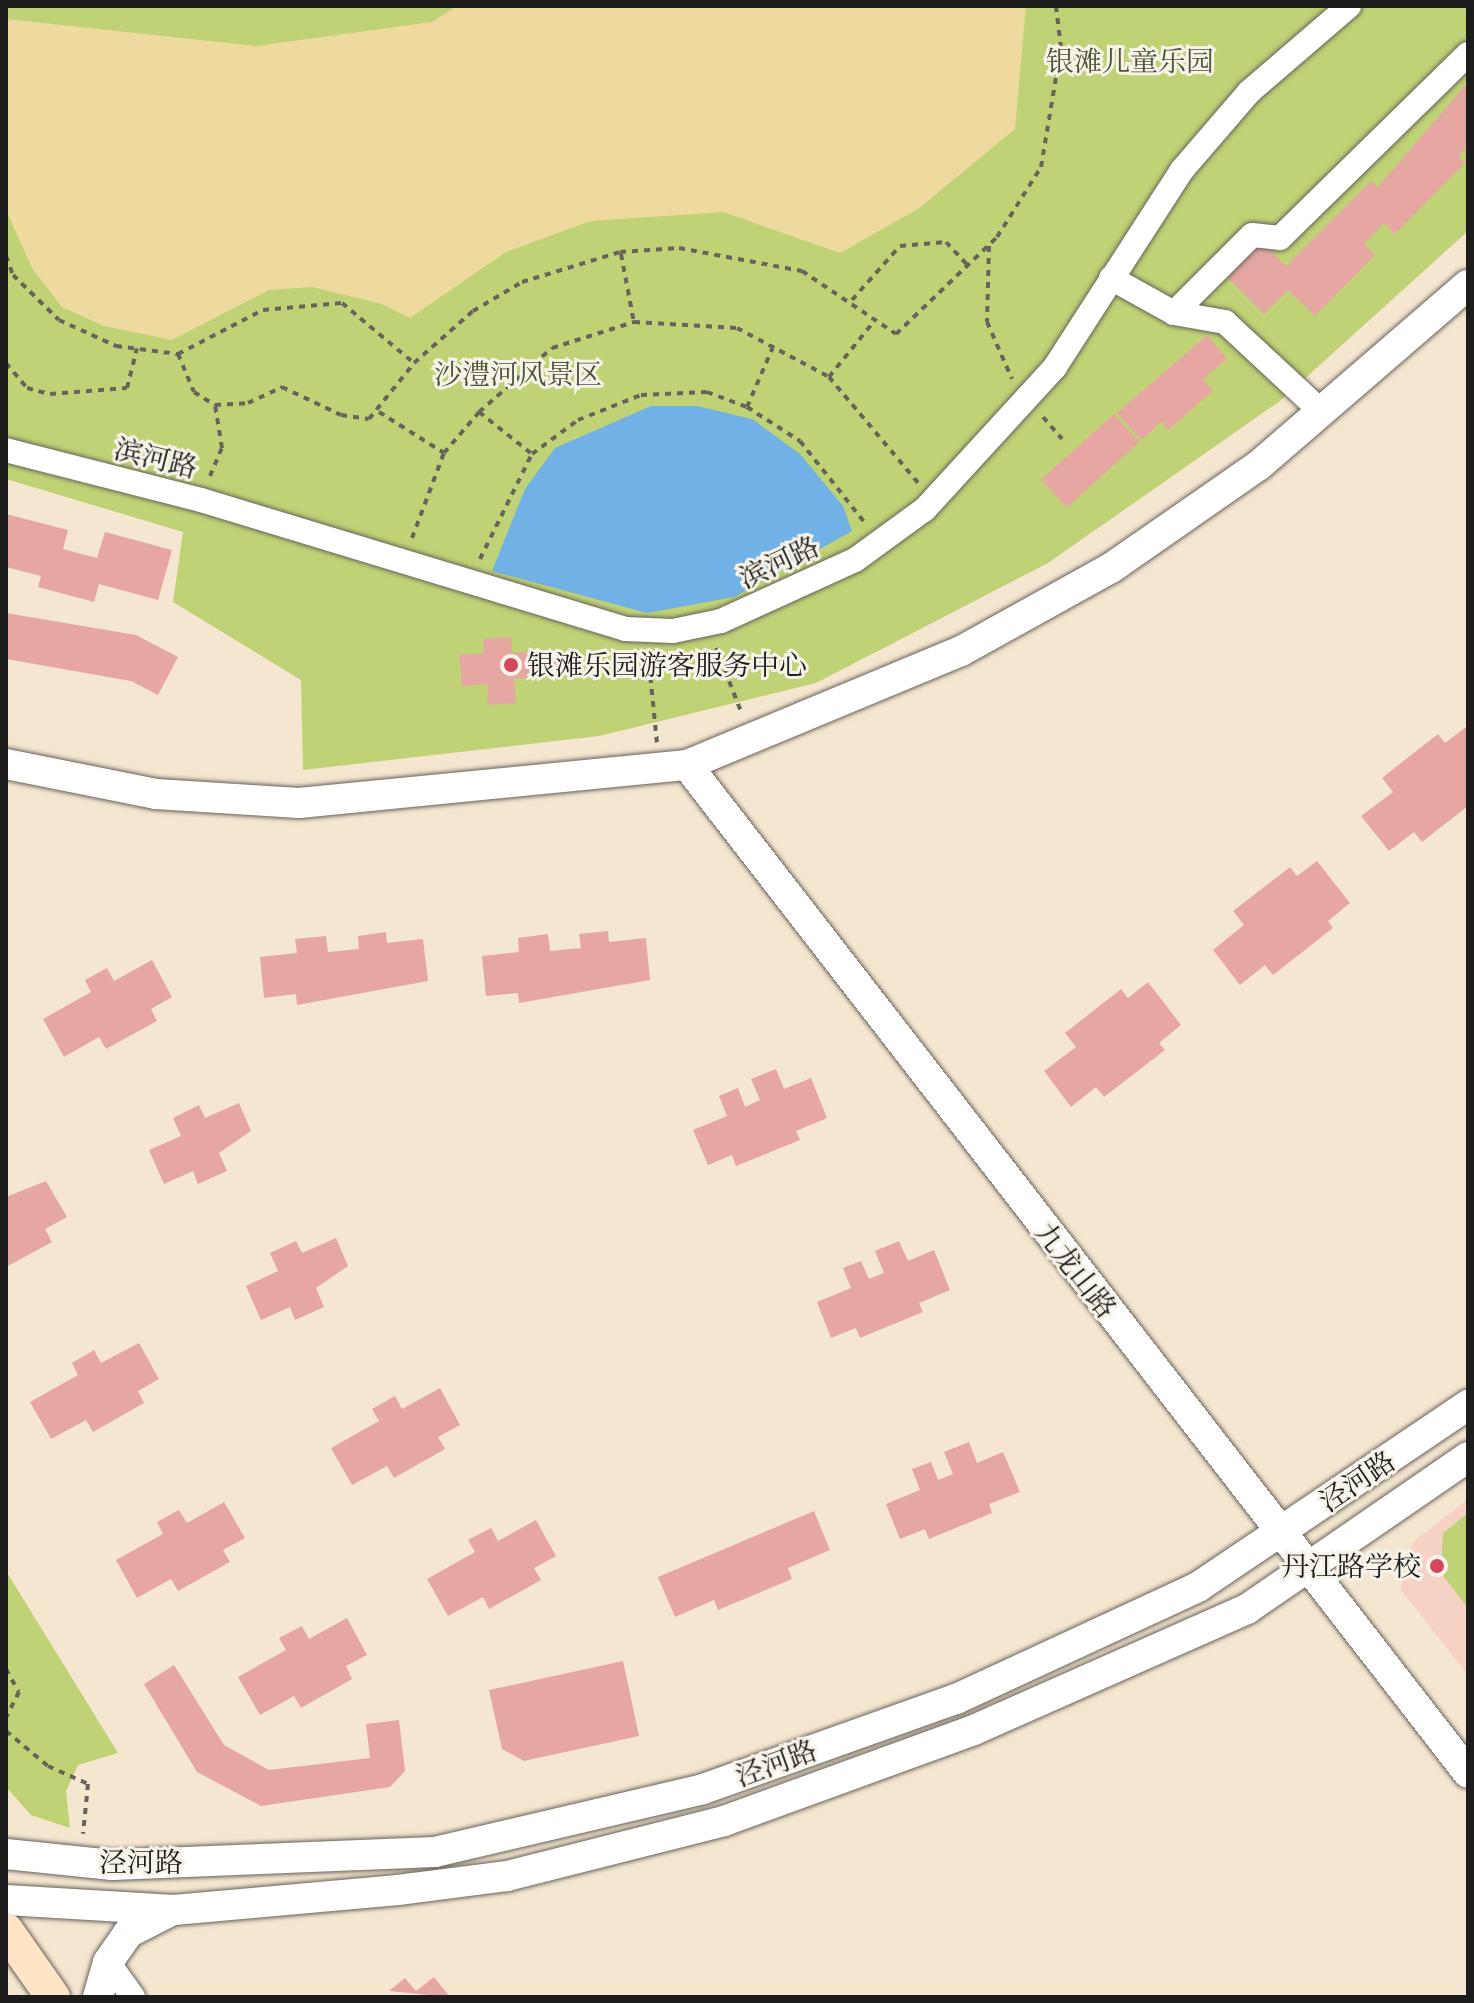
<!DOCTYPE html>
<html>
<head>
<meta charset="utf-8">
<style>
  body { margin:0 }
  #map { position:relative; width:1474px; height:2003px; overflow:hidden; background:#f5e6d0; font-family:"Gentium Book Plus","Noto Serif SC",serif }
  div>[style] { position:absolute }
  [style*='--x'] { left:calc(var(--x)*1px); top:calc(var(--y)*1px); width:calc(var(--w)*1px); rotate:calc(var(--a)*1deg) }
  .built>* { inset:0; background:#f6d2c4 }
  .green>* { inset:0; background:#bfd275 }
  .sand>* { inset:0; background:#eeda9e }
  .water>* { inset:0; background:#71b1e5 }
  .building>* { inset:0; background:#e6a7a2; transform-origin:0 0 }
  .path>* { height:4px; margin-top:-2px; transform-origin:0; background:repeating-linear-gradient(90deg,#68635b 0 6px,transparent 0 12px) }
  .roads { filter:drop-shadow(0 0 2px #68635b) drop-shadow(0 0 2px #68635b) }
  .minor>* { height:24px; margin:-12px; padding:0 12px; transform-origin:12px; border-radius:12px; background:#fff }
  .tertiary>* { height:30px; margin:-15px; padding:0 15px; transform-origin:15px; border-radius:15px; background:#fff }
  .secondary>* { height:34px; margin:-17px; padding:0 17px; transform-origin:17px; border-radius:17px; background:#ffe4c6 }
  .dots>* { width:22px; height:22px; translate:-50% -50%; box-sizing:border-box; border:4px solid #f7f3e8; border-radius:50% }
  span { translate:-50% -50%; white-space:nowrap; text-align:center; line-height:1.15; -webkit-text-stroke:6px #f7f3e8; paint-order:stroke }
  .park-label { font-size:28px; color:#4d5337 }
  .street-label { font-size:28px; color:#1c1c1c }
  .poi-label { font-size:28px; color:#1c1c1c }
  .left { translate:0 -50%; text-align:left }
  .right { translate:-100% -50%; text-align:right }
  .frame { position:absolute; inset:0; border:8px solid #1c1c1c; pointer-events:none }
</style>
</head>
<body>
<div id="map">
  <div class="built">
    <div style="clip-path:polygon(1468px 1499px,1468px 1675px,1400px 1589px,1413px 1542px)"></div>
  </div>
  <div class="green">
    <div style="clip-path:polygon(6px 6px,1468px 6px,1468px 231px,1280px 401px,1048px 563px,816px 683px,599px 736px,303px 770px,301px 680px,173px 602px,183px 532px,6px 479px)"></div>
    <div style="clip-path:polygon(1468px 1513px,1468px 1608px,1441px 1573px,1443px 1533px)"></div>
    <div style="clip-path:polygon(6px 1571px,118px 1753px,78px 1765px,66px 1791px,70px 1828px,31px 1815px,6px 1787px)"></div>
  </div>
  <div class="sand">
    <div style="clip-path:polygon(457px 6px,1026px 6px,1015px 129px,918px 209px,840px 253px,723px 212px,591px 221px,506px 252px,410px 318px,382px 304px,312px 287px,269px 290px,172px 340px,104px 326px,62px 307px,32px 268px,6px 210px,6px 19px,256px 46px,432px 22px)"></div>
  </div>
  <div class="water">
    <div style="clip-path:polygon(651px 406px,697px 406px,752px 419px,800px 454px,843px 506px,852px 531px,734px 597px,647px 613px,492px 571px,525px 489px,555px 448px)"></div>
  </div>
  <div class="building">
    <div style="clip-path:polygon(1468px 82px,1468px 146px,1458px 157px,1465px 163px,1395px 234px,1384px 223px,1364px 244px,1375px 255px,1315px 316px,1288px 290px,1264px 314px,1224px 274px,1259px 239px,1286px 266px,1371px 181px,1378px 187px)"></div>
    <div style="clip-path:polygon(1207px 335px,1227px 359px,1203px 379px,1213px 391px,1168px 430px,1161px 422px,1141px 440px,1117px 413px)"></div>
    <div style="left:1114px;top:414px;width:38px;height:98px;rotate:48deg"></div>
    <div style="clip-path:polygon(6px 514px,68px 530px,63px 549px,97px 558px,105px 532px,172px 550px,158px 600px,99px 584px,94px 602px,38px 587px,41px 576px,6px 567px)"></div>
    <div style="clip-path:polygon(6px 613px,136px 635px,178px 657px,158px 695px,131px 681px,6px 659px)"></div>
    <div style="clip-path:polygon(511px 637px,512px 653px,561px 649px,563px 675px,514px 679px,516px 703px,488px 705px,487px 684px,462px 686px,459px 655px,484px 653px,483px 639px)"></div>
    <div style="clip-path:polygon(1466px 727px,1468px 806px,1422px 842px,1414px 832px,1389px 851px,1361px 816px,1393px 792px,1382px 778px,1438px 734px,1445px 743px)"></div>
    <div style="clip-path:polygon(1317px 861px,1350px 903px,1328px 921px,1333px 928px,1273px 975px,1265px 965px,1240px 985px,1213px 950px,1244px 925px,1233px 911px,1290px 867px,1297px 876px)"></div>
    <div style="clip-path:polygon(608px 931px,609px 942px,646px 938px,650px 980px,519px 1003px,518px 993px,486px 996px,482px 956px,519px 952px,518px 938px,548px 934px,550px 951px,581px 948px,579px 934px)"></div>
    <div style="clip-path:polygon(386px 932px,387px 943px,423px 939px,428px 981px,297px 1005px,296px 994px,264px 998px,260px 957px,297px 953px,295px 939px,326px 936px,328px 952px,359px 949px,358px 936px)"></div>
    <div style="clip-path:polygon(152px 960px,172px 997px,151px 1009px,157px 1021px,106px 1049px,99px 1037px,64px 1057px,43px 1019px,91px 992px,85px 980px,107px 968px,114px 981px)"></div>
    <div style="clip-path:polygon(1148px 982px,1181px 1025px,1159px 1043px,1165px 1050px,1104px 1097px,1096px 1087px,1071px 1107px,1044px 1071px,1076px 1047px,1065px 1033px,1121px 989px,1128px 998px)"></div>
    <div style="clip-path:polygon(776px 1069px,784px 1089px,811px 1078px,827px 1118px,796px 1131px,800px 1140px,736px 1166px,732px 1155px,708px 1165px,693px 1130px,727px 1116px,719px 1096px,738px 1088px,745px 1107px,760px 1100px,751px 1079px)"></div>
    <div style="clip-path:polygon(239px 1103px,251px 1131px,219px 1153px,227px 1171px,198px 1184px,193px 1171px,164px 1184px,149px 1150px,181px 1136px,173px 1118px,199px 1105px,205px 1118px)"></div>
    <div style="clip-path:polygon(46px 1181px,67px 1217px,45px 1229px,52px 1242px,6px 1267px,6px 1197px)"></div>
    <div style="clip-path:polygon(336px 1238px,348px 1266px,316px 1288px,324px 1307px,295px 1320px,290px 1307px,261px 1320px,246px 1286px,278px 1271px,270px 1253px,296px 1241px,302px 1253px)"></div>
    <div style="clip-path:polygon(899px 1241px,908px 1261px,934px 1250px,950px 1290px,919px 1303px,923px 1312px,860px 1338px,856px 1328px,831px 1338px,817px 1302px,851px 1288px,843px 1268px,861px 1261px,869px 1279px,884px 1273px,875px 1251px)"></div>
    <div style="clip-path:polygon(139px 1343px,159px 1379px,138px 1391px,144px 1403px,93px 1432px,86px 1420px,51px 1439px,30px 1402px,78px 1375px,72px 1363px,94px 1350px,101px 1363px)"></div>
    <div style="clip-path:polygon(440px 1388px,460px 1425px,438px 1437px,445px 1449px,394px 1478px,387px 1466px,352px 1485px,331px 1448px,379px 1421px,372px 1409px,395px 1396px,402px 1409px)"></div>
    <div style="clip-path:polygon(969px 1442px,977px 1463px,1003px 1452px,1020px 1492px,989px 1504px,992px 1513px,929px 1539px,925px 1529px,900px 1539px,886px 1504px,920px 1490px,912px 1469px,931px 1462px,938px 1480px,953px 1474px,944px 1452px)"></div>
    <div style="clip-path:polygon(224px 1502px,245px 1538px,223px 1550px,230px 1562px,178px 1591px,171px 1579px,137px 1598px,116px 1560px,163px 1534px,157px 1522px,179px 1510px,187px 1523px)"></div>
    <div style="clip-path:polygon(814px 1511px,830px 1550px,788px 1568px,792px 1579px,718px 1610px,714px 1600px,675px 1617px,658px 1577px)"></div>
    <div style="clip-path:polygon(536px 1520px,556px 1556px,534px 1568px,541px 1580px,489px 1609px,483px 1597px,448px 1616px,427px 1579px,475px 1552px,468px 1540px,491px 1528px,498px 1541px)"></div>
    <div style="clip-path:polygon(347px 1618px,367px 1655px,346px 1666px,352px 1679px,301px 1708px,294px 1696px,260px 1715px,238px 1677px,286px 1650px,279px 1638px,302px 1626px,309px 1639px)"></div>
    <div style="clip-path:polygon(623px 1661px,639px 1736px,524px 1761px,502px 1749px,489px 1690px)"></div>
    <div style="clip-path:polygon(174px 1665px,224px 1745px,269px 1770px,370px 1758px,366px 1724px,399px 1720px,405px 1771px,390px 1787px,261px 1806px,197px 1772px,144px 1684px)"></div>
    <div style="clip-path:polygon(434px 1977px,450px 1997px,389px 1991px,405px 1978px,416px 1991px)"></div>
  </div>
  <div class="path">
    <div style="--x:989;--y:246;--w:76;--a:91.5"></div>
    <div style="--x:987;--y:322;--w:62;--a:66.3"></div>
    <div style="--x:621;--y:254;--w:69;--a:79.2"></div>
    <div style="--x:6;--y:256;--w:20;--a:70"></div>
    <div style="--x:13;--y:275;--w:64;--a:44.4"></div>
    <div style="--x:59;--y:320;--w:63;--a:24.5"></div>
    <div style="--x:116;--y:346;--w:63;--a:7.4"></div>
    <div style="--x:178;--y:354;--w:96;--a:-27.4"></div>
    <div style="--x:263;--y:310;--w:79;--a:-5.1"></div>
    <div style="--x:342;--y:303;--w:94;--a:39.8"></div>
    <div style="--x:414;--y:363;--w:79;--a:-41.4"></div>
    <div style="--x:473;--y:311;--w:57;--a:-30.6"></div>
    <div style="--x:522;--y:282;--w:102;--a:-17"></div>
    <div style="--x:620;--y:252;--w:59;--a:-3.9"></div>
    <div style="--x:679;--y:248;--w:125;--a:10.6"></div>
    <div style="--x:802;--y:271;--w:113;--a:33.8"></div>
    <div style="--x:896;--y:334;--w:140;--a:-43.8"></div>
    <div style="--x:997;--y:237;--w:83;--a:-57.8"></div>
    <div style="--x:1041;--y:167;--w:121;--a:-80.5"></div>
    <div style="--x:1061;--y:48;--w:42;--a:-96.8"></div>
    <div style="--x:852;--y:300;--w:72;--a:-48.4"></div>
    <div style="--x:900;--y:246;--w:46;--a:-5"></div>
    <div style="--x:946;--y:242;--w:33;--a:47"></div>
    <div style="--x:178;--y:354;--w:41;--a:67.2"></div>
    <div style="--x:194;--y:392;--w:25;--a:32"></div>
    <div style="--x:215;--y:405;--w:33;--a:-3"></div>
    <div style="--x:248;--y:403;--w:38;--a:-25"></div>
    <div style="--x:282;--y:387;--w:65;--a:25.4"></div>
    <div style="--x:341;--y:415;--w:28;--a:8"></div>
    <div style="--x:369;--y:419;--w:72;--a:-51.2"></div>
    <div style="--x:6;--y:363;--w:33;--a:50"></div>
    <div style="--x:27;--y:388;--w:24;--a:15"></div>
    <div style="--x:50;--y:394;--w:77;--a:-4.5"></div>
    <div style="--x:127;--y:388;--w:41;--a:-76"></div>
    <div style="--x:829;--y:377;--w:73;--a:-51.1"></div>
    <div style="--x:747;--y:407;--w:65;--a:-66.6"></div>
    <div style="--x:379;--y:412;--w:77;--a:32.2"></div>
    <div style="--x:479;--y:412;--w:68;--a:38.4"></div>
    <div style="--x:1043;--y:417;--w:29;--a:49"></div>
    <div style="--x:210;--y:476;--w:30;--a:-67"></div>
    <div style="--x:222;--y:448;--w:44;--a:-99.2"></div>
    <div style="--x:412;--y:538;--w:91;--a:-69.4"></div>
    <div style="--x:444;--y:453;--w:54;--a:-49.5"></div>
    <div style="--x:479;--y:412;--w:97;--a:-41.2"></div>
    <div style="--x:552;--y:348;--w:86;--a:-17.6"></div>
    <div style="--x:634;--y:322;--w:103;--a:3.3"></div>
    <div style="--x:737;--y:328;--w:104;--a:28"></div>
    <div style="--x:829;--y:377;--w:140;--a:49.9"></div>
    <div style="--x:480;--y:559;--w:117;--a:-63.7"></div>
    <div style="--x:532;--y:454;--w:57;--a:-36.5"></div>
    <div style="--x:578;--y:420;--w:68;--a:-21.6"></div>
    <div style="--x:641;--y:395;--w:66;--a:-2.6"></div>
    <div style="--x:707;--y:392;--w:43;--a:20.6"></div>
    <div style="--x:747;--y:407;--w:63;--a:32.7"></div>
    <div style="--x:800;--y:441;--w:105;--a:51.6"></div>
    <div style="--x:716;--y:648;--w:71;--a:68.5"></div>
    <div style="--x:648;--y:653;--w:90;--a:84.3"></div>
    <div style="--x:6;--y:1669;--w:26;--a:61"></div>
    <div style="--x:19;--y:1692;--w:29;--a:117"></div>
    <div style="--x:6;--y:1731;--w:55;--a:39.8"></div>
    <div style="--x:48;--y:1766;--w:44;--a:24.2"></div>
    <div style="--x:88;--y:1784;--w:50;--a:95.7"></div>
  </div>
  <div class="roads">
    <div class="minor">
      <div style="--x:1111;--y:278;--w:72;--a:29.1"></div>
      <div style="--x:1174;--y:313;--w:52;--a:10"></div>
      <div style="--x:1225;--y:322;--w:132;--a:42.9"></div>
      <div style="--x:1174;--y:313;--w:110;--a:-45"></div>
      <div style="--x:1252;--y:235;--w:28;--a:6"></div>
      <div style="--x:1280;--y:238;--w:263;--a:-44.4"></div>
      <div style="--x:6;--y:450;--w:201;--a:14.4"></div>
      <div style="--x:201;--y:500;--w:443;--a:16.9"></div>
      <div style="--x:625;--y:629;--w:48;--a:2.4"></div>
      <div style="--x:673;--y:631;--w:49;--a:-11.8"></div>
      <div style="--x:721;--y:621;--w:147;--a:-24.5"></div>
      <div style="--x:855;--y:560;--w:87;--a:-36.1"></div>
      <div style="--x:925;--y:509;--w:193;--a:-47.5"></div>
      <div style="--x:1055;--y:367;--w:234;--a:-57.2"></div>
      <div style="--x:1182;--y:170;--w:103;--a:-49.3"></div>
      <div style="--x:1249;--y:92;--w:132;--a:-40.7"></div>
      <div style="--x:108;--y:1962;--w:43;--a:54.5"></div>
    </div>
    <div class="tertiary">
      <div style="--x:6;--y:764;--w:153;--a:11.3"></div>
      <div style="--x:156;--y:794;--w:143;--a:3.6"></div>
      <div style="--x:299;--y:803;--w:390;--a:-5.6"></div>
      <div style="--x:687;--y:765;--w:297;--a:-22.6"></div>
      <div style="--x:961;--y:651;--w:171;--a:-29"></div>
      <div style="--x:1111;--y:568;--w:179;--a:-34.8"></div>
      <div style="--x:1258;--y:466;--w:277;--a:-40.8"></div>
      <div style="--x:687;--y:765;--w:1275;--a:52.23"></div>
      <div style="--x:6;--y:1854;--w:107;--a:5.9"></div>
      <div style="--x:112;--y:1865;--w:323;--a:-2.3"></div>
      <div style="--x:435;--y:1852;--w:275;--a:-13.2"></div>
      <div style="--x:703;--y:1789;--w:269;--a:-19.6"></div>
      <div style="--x:956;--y:1699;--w:267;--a:-24.8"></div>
      <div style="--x:1198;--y:1587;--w:326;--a:-34"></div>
      <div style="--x:6;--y:1900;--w:168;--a:3.4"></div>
      <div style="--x:174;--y:1910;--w:225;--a:-5.1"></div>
      <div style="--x:398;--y:1890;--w:110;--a:-7.3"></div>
      <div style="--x:507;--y:1876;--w:224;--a:-14.2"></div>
      <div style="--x:724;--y:1821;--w:266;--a:-20"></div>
      <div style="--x:974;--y:1730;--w:299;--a:-23.9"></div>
      <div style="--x:1247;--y:1609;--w:268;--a:-34.5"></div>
      <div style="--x:98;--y:1997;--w:36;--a:-74"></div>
      <div style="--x:108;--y:1962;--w:35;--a:-55"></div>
      <div style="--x:128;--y:1933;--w:51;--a:-27.1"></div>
    </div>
    <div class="secondary">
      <div style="--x:6;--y:1930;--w:82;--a:55"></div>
    </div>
  </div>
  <div class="dots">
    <div style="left:511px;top:665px;background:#d1495b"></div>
    <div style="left:1437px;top:1566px;background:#d1495b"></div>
  </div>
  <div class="park-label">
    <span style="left:1130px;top:61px">银滩儿童乐园</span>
    <span style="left:518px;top:374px">沙澧河风景区</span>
  </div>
  <div class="street-label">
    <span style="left:156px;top:458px;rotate:14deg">滨河路</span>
    <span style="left:779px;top:562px;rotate:-25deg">滨河路</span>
    <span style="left:1076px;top:1270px;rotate:52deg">九龙山路</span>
    <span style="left:1357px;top:1481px;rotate:-34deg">泾河路</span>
    <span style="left:776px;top:1763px;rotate:-20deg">泾河路</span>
    <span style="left:141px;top:1862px">泾河路</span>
  </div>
  <div class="poi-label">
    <span class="left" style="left:527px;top:665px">银滩乐园游客服务中心</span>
    <span class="right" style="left:1421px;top:1566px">丹江路学校</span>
  </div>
  <div class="frame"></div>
</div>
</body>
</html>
